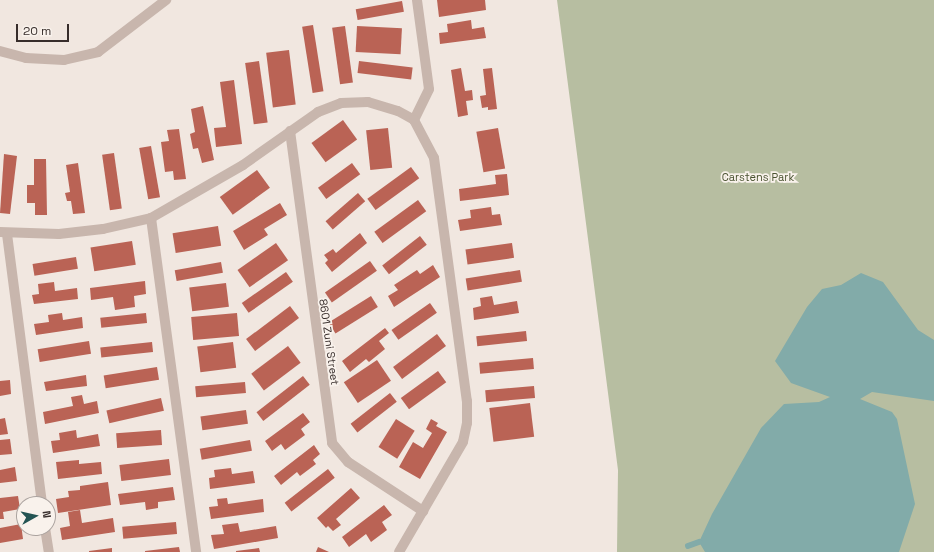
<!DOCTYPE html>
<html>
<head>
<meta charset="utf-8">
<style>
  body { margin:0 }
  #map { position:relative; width:934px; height:552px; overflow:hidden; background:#f1e7e0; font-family:"Space Grotesk",sans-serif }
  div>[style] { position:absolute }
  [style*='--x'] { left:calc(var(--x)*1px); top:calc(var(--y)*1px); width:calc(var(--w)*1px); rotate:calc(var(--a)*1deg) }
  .green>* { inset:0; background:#b7bea1 }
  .water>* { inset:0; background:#82aba9 }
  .stream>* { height:5.5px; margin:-2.75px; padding:0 2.75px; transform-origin:2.75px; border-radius:2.75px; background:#82aba9 }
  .building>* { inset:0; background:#ba6355; transform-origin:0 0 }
  .service>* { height:10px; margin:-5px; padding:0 5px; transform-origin:5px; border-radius:5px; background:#c8b6ad }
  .minor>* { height:10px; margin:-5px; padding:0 5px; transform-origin:5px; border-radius:5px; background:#c8b6ad }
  span { translate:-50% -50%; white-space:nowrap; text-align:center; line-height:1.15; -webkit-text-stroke:3.5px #f9f2ec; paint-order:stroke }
  .park-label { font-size:11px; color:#4a5331 }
  .street-label { font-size:11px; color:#372d2b }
  .north { position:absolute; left:16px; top:496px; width:40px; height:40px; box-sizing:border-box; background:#f9f2ec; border:1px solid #aba39f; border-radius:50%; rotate:82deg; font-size:11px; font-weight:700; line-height:16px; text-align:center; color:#372d2b }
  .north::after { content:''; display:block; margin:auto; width:14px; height:18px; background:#245453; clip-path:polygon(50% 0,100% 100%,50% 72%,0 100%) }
  .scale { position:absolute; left:16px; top:24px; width:53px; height:18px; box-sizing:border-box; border:2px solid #372d2b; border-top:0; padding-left:5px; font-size:12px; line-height:14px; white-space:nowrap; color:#372d2b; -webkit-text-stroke:3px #f9f2ec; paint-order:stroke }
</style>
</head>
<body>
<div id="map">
  <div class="green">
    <div style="clip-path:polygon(557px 0,934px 0,934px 552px,617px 552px,618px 470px)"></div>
  </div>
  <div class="water">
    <div style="clip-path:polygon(861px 273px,883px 282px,918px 330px,934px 340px,934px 401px,872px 392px,860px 399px,892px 412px,897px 419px,915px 504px,899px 552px,705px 552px,699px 542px,712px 514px,761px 428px,784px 404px,819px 402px,830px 397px,791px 383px,775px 361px,807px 307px,822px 289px,841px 285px)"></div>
  </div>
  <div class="stream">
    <div style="--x:688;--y:546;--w:12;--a:-20"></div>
  </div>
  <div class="building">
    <div style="clip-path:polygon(437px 0,485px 0,486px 10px,439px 17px)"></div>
    <div style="left:402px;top:1px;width:11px;height:47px;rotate:80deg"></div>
    <div style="clip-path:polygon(471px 20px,472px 29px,484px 27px,486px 38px,440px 44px,439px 33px,448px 32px,447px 24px)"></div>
    <div style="left:313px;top:25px;width:67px;height:11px;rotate:81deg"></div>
    <div style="left:345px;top:26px;width:57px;height:13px;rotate:82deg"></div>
    <div style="left:357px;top:26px;width:45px;height:26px;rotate:3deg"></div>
    <div style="left:289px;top:50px;width:55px;height:23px;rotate:83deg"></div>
    <div style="left:259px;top:61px;width:62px;height:14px;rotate:82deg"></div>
    <div style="left:359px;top:61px;width:54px;height:12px;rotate:7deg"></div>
    <div style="clip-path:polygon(461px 68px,465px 91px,472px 90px,473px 100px,466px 101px,468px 115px,458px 117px,451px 70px)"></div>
    <div style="clip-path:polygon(492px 68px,497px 109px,488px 110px,488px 107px,482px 108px,480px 96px,486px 95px,483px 69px)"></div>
    <div style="clip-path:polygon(234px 80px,242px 144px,216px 147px,214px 128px,226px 127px,220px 82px)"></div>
    <div style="clip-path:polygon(203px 106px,214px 160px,202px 163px,198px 148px,193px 149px,190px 134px,195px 132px,191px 109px)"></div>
    <div style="left:343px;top:120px;width:24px;height:39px;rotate:54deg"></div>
    <div style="left:388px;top:128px;width:40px;height:22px;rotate:84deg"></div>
    <div style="left:498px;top:128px;width:41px;height:22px;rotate:80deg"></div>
    <div style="clip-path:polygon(179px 129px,186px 179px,174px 180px,173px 171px,165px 172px,161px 142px,169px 141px,167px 130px)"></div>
    <div style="left:151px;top:146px;width:52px;height:12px;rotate:80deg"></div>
    <div style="left:114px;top:153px;width:56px;height:12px;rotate:82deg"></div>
    <div style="clip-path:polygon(4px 154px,17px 156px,10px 214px,0 213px)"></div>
    <div style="clip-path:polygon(34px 159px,46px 159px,47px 215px,35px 215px,35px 203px,27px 203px,27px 185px,34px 185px)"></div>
    <div style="clip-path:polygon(78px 163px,85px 213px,73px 214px,71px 201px,67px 201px,65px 193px,70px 192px,66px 165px)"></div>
    <div style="left:352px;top:163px;width:14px;height:42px;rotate:54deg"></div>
    <div style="left:411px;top:167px;width:14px;height:54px;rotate:54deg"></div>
    <div style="left:257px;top:170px;width:22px;height:46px;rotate:54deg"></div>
    <div style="clip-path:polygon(507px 174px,509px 195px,460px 201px,459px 189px,496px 184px,495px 175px)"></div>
    <div style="left:358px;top:193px;width:11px;height:43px;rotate:49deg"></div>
    <div style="left:418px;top:200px;width:14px;height:54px;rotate:54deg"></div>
    <div style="clip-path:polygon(280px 203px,287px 215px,264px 229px,268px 235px,244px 250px,233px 231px)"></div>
    <div style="clip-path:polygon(491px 207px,492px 215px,500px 214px,502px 225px,460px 231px,458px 220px,471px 218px,470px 210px)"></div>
    <div style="left:218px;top:226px;width:20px;height:46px;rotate:81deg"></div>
    <div style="clip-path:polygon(360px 233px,367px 243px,332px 272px,325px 263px,328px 260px,324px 255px,333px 249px,336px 253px)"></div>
    <div style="left:420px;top:236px;width:11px;height:48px;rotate:52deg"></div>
    <div style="left:132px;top:241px;width:24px;height:42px;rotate:81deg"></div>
    <div style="left:276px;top:243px;width:21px;height:47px;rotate:55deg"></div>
    <div style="left:512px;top:243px;width:15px;height:47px;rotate:82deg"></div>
    <div style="left:76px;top:257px;width:12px;height:44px;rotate:81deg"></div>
    <div style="left:370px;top:261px;width:12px;height:55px;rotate:55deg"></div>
    <div style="left:221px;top:262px;width:11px;height:47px;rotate:80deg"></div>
    <div style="clip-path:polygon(433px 265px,440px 277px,394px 307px,388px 296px,398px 290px,394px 285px,417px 270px,420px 274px)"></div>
    <div style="left:520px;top:270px;width:12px;height:55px;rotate:81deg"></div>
    <div style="left:286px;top:272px;width:12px;height:54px;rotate:55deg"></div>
    <div style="clip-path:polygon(145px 281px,146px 294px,134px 296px,135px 307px,115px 310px,113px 297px,91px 300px,90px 288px)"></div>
    <div style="clip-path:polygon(54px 282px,55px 291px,77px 288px,78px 299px,34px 304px,32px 295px,39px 294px,38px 284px)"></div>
    <div style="left:226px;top:283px;width:24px;height:37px;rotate:83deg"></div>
    <div style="left:371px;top:296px;width:13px;height:50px;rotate:58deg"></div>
    <div style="clip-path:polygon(492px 296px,494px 305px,517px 301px,519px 313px,474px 320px,473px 308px,481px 306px,480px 298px)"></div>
    <div style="left:430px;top:303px;width:12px;height:47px;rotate:55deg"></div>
    <div style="left:290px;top:306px;width:15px;height:55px;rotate:53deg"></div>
    <div style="clip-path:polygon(62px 313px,63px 320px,82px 317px,83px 328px,36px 335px,34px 324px,49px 322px,48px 315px)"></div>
    <div style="left:146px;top:313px;width:10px;height:46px;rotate:84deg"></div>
    <div style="left:237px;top:313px;width:23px;height:46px;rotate:85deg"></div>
    <div style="clip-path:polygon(385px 328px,389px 333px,379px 341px,385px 349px,369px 362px,366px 359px,350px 372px,342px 361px)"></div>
    <div style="left:526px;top:331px;width:10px;height:50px;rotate:84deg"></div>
    <div style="left:437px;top:334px;width:15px;height:55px;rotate:53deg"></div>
    <div style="left:89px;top:341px;width:13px;height:52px;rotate:81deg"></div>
    <div style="left:152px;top:342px;width:10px;height:52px;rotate:84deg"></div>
    <div style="left:233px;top:342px;width:26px;height:36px;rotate:83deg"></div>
    <div style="left:288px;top:346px;width:21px;height:46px;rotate:53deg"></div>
    <div style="left:533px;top:358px;width:11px;height:54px;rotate:85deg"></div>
    <div style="left:377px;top:360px;width:25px;height:40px;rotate:56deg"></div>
    <div style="left:157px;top:367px;width:13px;height:54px;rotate:81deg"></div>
    <div style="left:438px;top:371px;width:14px;height:46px;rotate:54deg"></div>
    <div style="clip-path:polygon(86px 375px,87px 386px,46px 391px,44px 382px)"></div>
    <div style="left:303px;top:376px;width:11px;height:59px;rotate:52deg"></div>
    <div style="clip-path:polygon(10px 380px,11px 394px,0 396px,0 381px)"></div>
    <div style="left:245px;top:382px;width:11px;height:50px;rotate:85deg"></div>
    <div style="left:534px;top:386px;width:12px;height:49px;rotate:85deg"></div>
    <div style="left:390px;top:393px;width:11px;height:50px;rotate:52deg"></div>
    <div style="clip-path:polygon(82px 395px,84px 404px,97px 401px,99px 413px,45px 424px,43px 412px,73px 406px,71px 397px)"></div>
    <div style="left:161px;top:398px;width:13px;height:56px;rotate:77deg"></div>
    <div style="left:530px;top:403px;width:34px;height:41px;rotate:83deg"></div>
    <div style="left:246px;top:410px;width:14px;height:46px;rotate:82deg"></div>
    <div style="clip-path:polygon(303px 413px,310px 422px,301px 429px,305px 435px,285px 450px,281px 444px,272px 451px,265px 441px)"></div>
    <div style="clip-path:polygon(5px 418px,8px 434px,0 435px,0 419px)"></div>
    <div style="left:396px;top:419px;width:22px;height:33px;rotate:32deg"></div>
    <div style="clip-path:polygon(431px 419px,438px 423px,436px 426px,447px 432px,420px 479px,399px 467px,413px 442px,423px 448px,432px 433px,426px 429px)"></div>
    <div style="clip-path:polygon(76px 430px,77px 438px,98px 434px,100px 446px,53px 453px,51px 441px,60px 440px,59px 433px)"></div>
    <div style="left:161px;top:430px;width:15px;height:45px;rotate:86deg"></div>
    <div style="clip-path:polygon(10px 439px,12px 454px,0 455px,0 440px)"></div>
    <div style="left:250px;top:440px;width:11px;height:51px;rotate:80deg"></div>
    <div style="clip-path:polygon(314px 445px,320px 454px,313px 460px,316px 464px,300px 476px,297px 472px,281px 485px,274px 476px)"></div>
    <div style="left:169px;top:459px;width:16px;height:50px;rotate:83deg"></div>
    <div style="clip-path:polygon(79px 460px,79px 464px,101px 462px,102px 474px,58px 479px,56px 462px)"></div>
    <div style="clip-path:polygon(15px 467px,17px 481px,0 483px,0 470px)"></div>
    <div style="clip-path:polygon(231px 468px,232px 474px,253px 471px,255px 483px,210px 489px,209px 478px,215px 477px,214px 470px)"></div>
    <div style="left:328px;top:469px;width:11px;height:55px;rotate:52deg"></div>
    <div style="clip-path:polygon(108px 482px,111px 505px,58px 513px,56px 499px,69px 497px,68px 491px,80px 490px,80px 486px)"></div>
    <div style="clip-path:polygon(173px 487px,175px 500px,158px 502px,158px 508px,146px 510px,145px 502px,120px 505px,118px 494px)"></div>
    <div style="clip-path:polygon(351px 488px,360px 498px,336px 519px,341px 525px,333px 531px,328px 526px,326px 528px,317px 518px)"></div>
    <div style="clip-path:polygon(18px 496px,20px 509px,3px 512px,4px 519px,0 519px,0 498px)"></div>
    <div style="clip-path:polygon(227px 498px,228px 504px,263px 499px,264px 512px,211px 519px,209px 507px,218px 506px,217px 499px)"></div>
    <div style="clip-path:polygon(384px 505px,392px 515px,382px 522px,387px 530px,371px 542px,366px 534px,349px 547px,342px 537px)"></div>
    <div style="clip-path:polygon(80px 510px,82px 523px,113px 518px,115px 532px,62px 540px,60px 528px,70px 526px,68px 512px)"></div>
    <div style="left:176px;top:522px;width:12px;height:54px;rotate:85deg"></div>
    <div style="clip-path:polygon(238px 523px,240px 532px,276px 526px,278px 538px,214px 549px,211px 535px,224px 534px,222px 525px)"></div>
    <div style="clip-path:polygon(21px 524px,23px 539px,0 543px,0 528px)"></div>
    <div style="clip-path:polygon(179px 547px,180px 552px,145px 552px,145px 551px)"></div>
    <div style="clip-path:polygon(318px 547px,329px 552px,316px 552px)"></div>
    <div style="clip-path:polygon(112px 548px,112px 552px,89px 552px,89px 551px)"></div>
    <div style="clip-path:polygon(259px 548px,260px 552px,236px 552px,236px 551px)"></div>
  </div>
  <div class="service">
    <div style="--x:0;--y:51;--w:27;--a:15"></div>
    <div style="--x:26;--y:58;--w:38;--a:3"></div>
    <div style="--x:64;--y:60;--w:35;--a:-13"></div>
    <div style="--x:98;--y:52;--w:86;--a:-37.4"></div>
  </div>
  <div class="minor">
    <div style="--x:414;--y:120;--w:34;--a:-64"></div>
    <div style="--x:429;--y:89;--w:90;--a:-97.7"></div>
    <div style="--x:290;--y:131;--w:315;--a:82.3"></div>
    <div style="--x:332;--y:443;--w:25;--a:50"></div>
    <div style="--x:348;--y:462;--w:90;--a:33.2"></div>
    <div style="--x:151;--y:218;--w:337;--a:82.3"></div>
    <div style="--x:0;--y:232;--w:59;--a:1.9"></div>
    <div style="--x:59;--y:234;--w:44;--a:-6.5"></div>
    <div style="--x:103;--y:229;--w:49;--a:-12.9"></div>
    <div style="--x:151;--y:218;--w:106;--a:-29.9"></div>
    <div style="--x:243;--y:165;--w:92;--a:-35.2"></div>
    <div style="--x:318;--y:112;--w:25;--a:-21"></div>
    <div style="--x:341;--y:103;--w:27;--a:-2"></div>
    <div style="--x:368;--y:102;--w:31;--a:17"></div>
    <div style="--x:398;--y:111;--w:18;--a:29"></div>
    <div style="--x:414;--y:120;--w:43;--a:62.2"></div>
    <div style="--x:434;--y:158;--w:245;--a:82.3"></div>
    <div style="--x:467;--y:401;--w:22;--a:90"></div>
    <div style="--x:467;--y:423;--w:19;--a:102"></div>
    <div style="--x:463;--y:442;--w:127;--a:120.2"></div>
    <div style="--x:7;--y:234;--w:272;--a:82.6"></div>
    <div style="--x:45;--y:528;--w:24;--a:81"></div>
  </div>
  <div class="park-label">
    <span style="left:758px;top:177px">Carstens Park</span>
  </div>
  <div class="street-label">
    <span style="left:329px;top:342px;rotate:82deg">8601 Zuni Street</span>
  </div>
  <div class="north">N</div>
  <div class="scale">20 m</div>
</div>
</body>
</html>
